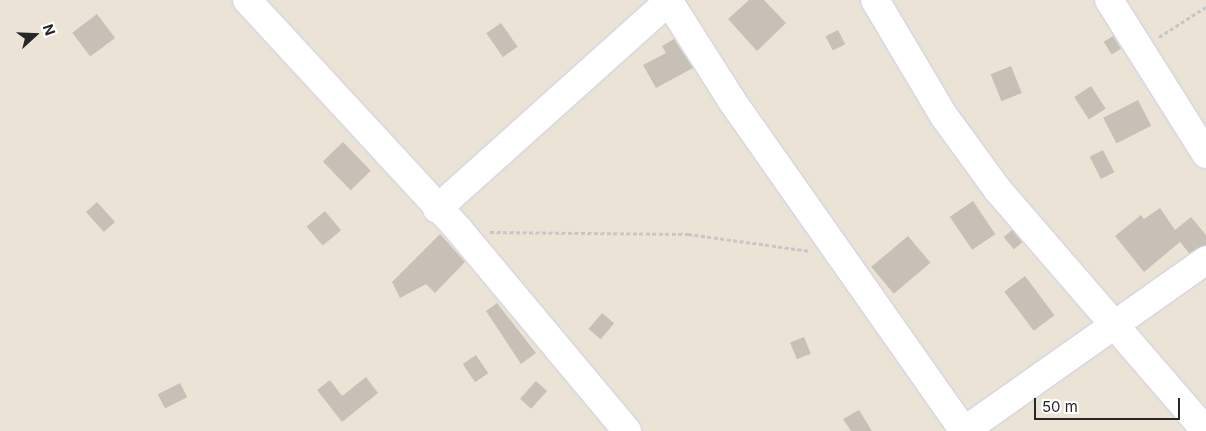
<!DOCTYPE html>
<html>
<head>
<meta charset="utf-8">
<style>
  body { margin:0 }
  #map { position:relative; width:1206px; height:431px; overflow:hidden; background:#ebe4d6; font-family:Inter,sans-serif }
  div>[style] { position:absolute }
  [style*='--x'] { left:calc(var(--x)*1px); top:calc(var(--y)*1px); width:calc(var(--w)*1px); rotate:calc(var(--a)*1deg) }
  .building>* { inset:0; background:#c6c0b6; transform-origin:0 0 }
  .path>* { height:3px; margin-top:-1.5px; transform-origin:0; background:repeating-linear-gradient(90deg,#c7c7c7 0 4px,transparent 0 6.5px) }
  .roads { filter:drop-shadow(0 0 1px #cbcee2) drop-shadow(0 0 1px #cbcee2) }
  .minor>* { height:28px; margin:-14px; padding:0 14px; transform-origin:14px; border-radius:14px; background:#fff }
  span { translate:-50% -50%; white-space:nowrap; text-align:center; line-height:1.15; -webkit-text-stroke:4px #fff; paint-order:stroke }
  .north { position:absolute; left:10px; top:10px; width:50px; height:50px; -webkit-text-stroke:4px #fff; paint-order:stroke; rotate:70deg; font-size:14px; font-weight:700; line-height:20px; text-align:center; color:#272727 }
  .north::after { content:''; display:block; margin:auto; width:18px; height:22px; background:#272727; clip-path:polygon(50% 0,100% 100%,50% 72%,0 100%) }
  .scale { position:absolute; left:1034px; top:398px; width:146px; height:22px; box-sizing:border-box; border:2px solid #272727; border-top:0; padding-left:6px; font-size:15px; line-height:18px; white-space:nowrap; color:#272727; -webkit-text-stroke:4px #fff; paint-order:stroke }
</style>
</head>
<body>
<div id="map">
  <div class="building">
    <div style="clip-path:polygon(749px 0,764px 0,786px 23px,757px 51px,728px 19px)"></div>
    <div style="left:97px;top:14px;width:30px;height:31px;rotate:53deg"></div>
    <div style="left:501px;top:23px;width:29px;height:18px;rotate:55deg"></div>
    <div style="left:838px;top:30px;width:16px;height:14px;rotate:63deg"></div>
    <div style="left:1113px;top:36px;width:15px;height:11px;rotate:58deg"></div>
    <div style="clip-path:polygon(674px 39px,693px 68px,656px 88px,643px 65px,666px 53px,662px 46px)"></div>
    <div style="left:1011px;top:66px;width:29px;height:22px;rotate:68deg"></div>
    <div style="left:1091px;top:86px;width:27px;height:20px;rotate:57deg"></div>
    <div style="left:1138px;top:100px;width:29px;height:39px;rotate:63deg"></div>
    <div style="left:343px;top:142px;width:40px;height:28px;rotate:46deg"></div>
    <div style="left:1103px;top:150px;width:25px;height:15px;rotate:63deg"></div>
    <div style="left:973px;top:201px;width:40px;height:28px;rotate:56deg"></div>
    <div style="left:97px;top:202px;width:27px;height:15px;rotate:48deg"></div>
    <div style="clip-path:polygon(1160px 208px,1175px 230px,1191px 217px,1206px 235px,1206px 245px,1189px 253px,1180px 242px,1144px 272px,1115px 236px,1141px 215px,1144px 219px)"></div>
    <div style="left:325px;top:211px;width:25px;height:24px;rotate:50deg"></div>
    <div style="left:1012px;top:230px;width:16px;height:11px;rotate:50deg"></div>
    <div style="clip-path:polygon(440px 234px,465px 262px,435px 293px,426px 284px,400px 298px,392px 282px)"></div>
    <div style="left:908px;top:236px;width:35px;height:48px;rotate:50deg"></div>
    <div style="left:1025px;top:276px;width:49px;height:26px;rotate:53deg"></div>
    <div style="clip-path:polygon(497px 303px,536px 353px,521px 364px,486px 311px)"></div>
    <div style="left:602px;top:313px;width:16px;height:21px;rotate:40deg"></div>
    <div style="left:804px;top:337px;width:18px;height:15px;rotate:68deg"></div>
    <div style="left:476px;top:355px;width:22px;height:16px;rotate:56deg"></div>
    <div style="clip-path:polygon(366px 377px,378px 393px,342px 422px,317px 390px,330px 380px,342px 396px)"></div>
    <div style="left:536px;top:381px;width:15px;height:24px;rotate:42deg"></div>
    <div style="left:180px;top:383px;width:16px;height:25px;rotate:63deg"></div>
    <div style="clip-path:polygon(859px 410px,872px 431px,851px 431px,843px 419px)"></div>
  </div>
  <div class="path">
    <div style="--x:1159;--y:37;--w:56;--a:-32.6"></div>
    <div style="--x:490;--y:232;--w:198;--a:0.6"></div>
    <div style="--x:688;--y:234;--w:123;--a:7.9"></div>
  </div>
  <div class="roads">
    <div class="minor">
      <div style="--x:247;--y:0;--w:313;--a:47.3"></div>
      <div style="--x:459;--y:230;--w:262;--a:50.1"></div>
      <div style="--x:668;--y:0;--w:120;--a:57.6"></div>
      <div style="--x:732;--y:101;--w:403;--a:54.9"></div>
      <div style="--x:875;--y:0;--w:135;--a:59.3"></div>
      <div style="--x:944;--y:116;--w:90;--a:54"></div>
      <div style="--x:997;--y:189;--w:320;--a:49.2"></div>
      <div style="--x:1109;--y:0;--w:182;--a:57.8"></div>
      <div style="--x:437;--y:209;--w:313;--a:-41.9"></div>
      <div style="--x:964;--y:431;--w:296;--a:-35.2"></div>
    </div>
  </div>
  <div class="north">N</div>
  <div class="scale">50 m</div>
</div>
</body>
</html>
